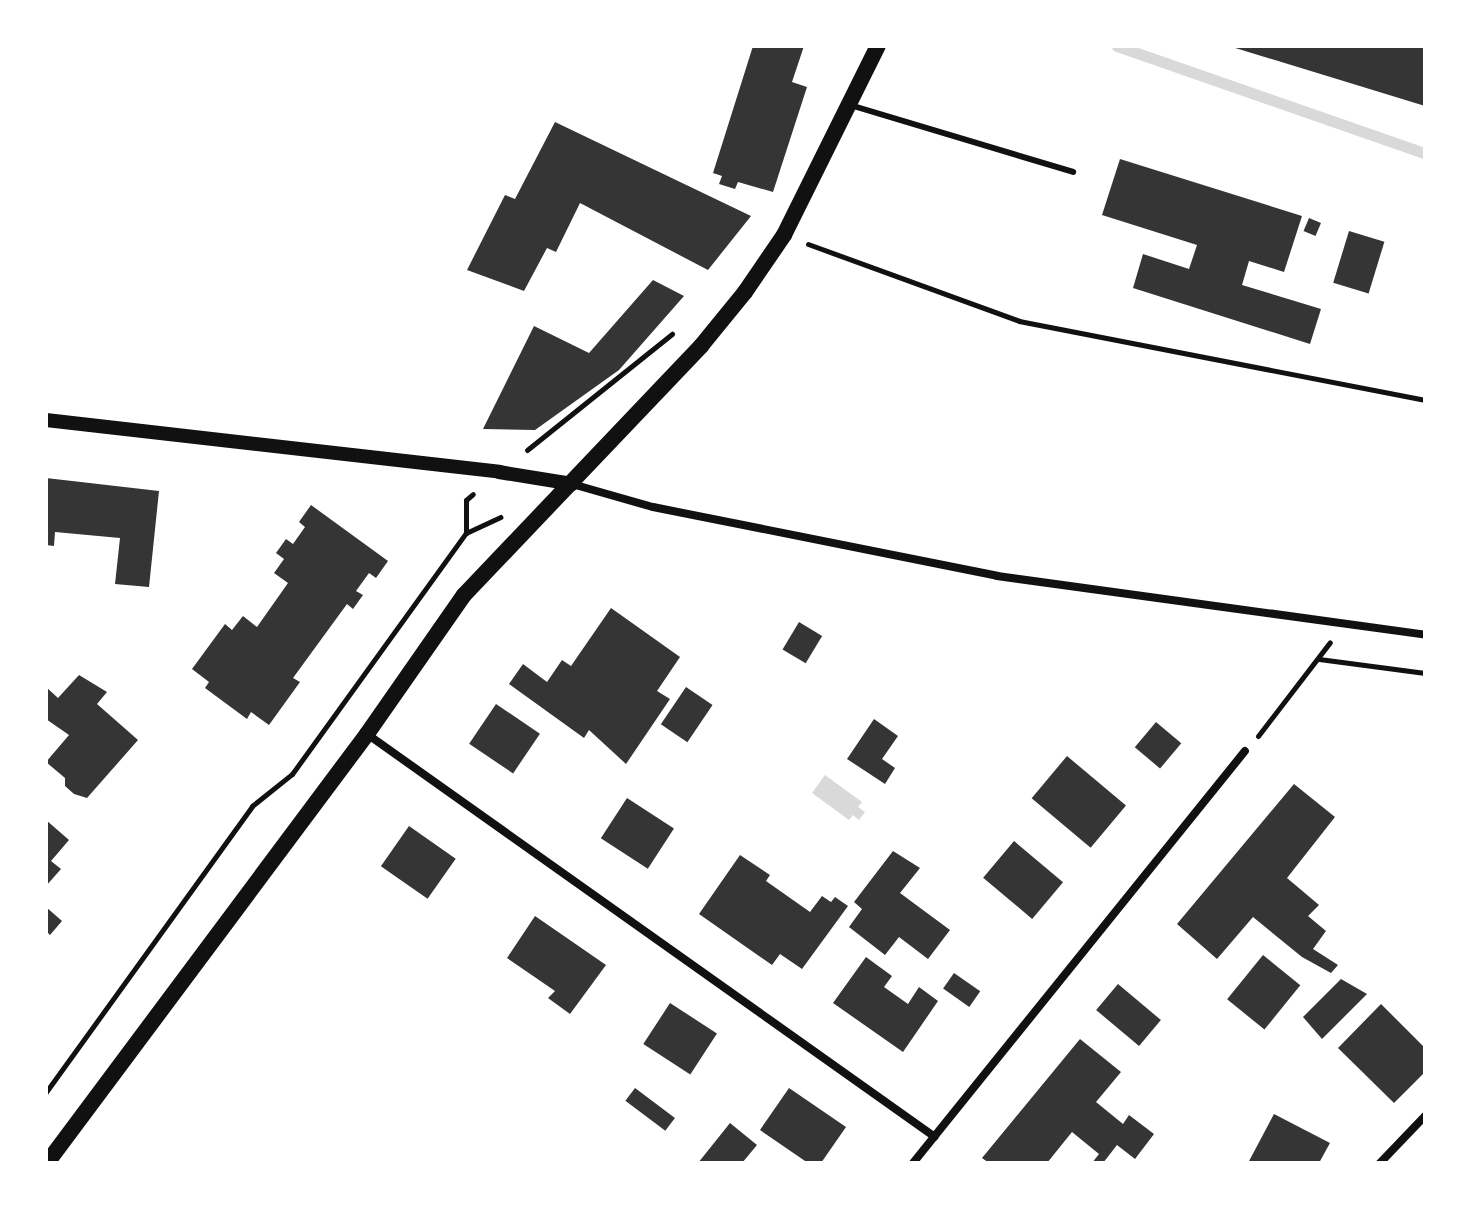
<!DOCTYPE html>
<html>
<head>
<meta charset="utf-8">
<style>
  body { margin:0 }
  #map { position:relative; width:1471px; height:1209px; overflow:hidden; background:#fff; font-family:Figtree,sans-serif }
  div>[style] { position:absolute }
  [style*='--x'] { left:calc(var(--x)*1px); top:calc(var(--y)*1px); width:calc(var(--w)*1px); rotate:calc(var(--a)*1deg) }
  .water>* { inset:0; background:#d9d9d9 }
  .stream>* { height:11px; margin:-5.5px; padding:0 5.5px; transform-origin:5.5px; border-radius:5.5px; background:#d9d9d9 }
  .building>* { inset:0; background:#353535; transform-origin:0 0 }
  .path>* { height:5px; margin:-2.5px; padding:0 2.5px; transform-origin:2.5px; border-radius:2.5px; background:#111 }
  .service>* { height:6px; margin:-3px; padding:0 3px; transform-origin:3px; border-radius:3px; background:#111 }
  .minor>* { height:8px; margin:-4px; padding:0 4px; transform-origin:4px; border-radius:4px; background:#111 }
  .tertiary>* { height:14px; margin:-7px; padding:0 7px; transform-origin:7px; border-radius:7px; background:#111 }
  .secondary>* { height:16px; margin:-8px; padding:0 8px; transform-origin:8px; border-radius:8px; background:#111 }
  span { translate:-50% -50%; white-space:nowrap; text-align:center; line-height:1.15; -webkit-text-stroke:8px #fff; paint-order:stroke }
  .frame { position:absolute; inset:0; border:48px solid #fff; pointer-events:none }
</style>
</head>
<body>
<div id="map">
  <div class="water">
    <div style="clip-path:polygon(825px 775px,862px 802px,858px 807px,865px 812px,859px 820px,853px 815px,849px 820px,812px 793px)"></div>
  </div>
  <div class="stream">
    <div style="--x:1117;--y:46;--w:326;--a:19.2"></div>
  </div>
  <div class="building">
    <div style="clip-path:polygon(753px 46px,804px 46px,792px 82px,807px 87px,773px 192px,738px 182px,735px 189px,719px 184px,722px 176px,713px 173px)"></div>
    <div style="clip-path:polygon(1420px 46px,1425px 48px,1425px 106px,1232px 47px)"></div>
    <div style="clip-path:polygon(555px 122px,751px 216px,708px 270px,580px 203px,556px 252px,547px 248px,524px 291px,467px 270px,505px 195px,515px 199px)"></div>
    <div style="clip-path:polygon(1120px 159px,1302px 216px,1284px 272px,1249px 261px,1242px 285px,1321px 309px,1310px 344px,1133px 288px,1143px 254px,1189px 269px,1197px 245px,1102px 215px)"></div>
    <div style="left:1309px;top:218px;width:13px;height:14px;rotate:23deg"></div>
    <div style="left:1349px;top:231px;width:37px;height:54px;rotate:17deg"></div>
    <div style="clip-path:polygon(653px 280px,684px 296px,619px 370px,535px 430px,483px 429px,534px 326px,589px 353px)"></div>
    <div style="clip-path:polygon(46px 478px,159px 491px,149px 587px,115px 584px,120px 538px,55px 532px,54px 546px,46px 545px)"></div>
    <div style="clip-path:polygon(311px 505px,388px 561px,376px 578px,369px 573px,356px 591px,363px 595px,353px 609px,347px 604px,293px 678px,300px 682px,269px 725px,251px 712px,247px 719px,205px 688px,209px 682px,192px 669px,225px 624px,232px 630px,243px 616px,257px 627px,288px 583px,274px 573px,284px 559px,276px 553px,286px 539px,293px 544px,305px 527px,299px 522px)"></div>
    <div style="clip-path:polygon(611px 608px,680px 657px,657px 691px,670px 699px,626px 764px,589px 730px,584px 738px,509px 684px,523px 664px,547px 682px,562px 660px,571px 666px)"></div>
    <div style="left:799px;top:622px;width:27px;height:32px;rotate:31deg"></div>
    <div style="clip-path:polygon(79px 675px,107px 692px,97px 704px,138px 740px,87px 798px,74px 794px,65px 786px,65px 778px,46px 762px,69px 735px,46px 719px,46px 687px,58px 698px)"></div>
    <div style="left:686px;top:687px;width:32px;height:45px;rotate:34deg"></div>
    <div style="left:496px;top:704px;width:53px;height:48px;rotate:34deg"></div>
    <div style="clip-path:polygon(874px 719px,898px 736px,882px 759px,895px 768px,885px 784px,847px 759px)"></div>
    <div style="left:1156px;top:722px;width:33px;height:33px;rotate:40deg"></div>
    <div style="left:1067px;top:756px;width:77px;height:55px;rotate:40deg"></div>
    <div style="clip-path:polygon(1294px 784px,1335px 817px,1287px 878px,1319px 905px,1308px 916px,1326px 931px,1313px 949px,1338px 965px,1331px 973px,1302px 957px,1253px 917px,1217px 959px,1177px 924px)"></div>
    <div style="left:627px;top:798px;width:56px;height:48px;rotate:33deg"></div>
    <div style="clip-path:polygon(46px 820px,69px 840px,51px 861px,61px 869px,46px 886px)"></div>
    <div style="left:409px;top:826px;width:57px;height:49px;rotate:35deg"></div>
    <div style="left:1014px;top:841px;width:64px;height:48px;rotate:40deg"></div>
    <div style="clip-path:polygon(893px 851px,920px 868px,900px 893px,950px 930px,928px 959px,899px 937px,885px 955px,849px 927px,862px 909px,854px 902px)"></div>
    <div style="clip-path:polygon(740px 855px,770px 875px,766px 881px,810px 912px,822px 896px,831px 902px,835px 897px,848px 906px,802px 969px,780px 954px,772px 965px,699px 914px)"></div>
    <div style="clip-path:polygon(46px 907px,62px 921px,50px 935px,46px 931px)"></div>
    <div style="clip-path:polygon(535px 916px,606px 965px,570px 1014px,548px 998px,555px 991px,507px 958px)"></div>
    <div style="left:1263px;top:955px;width:48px;height:57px;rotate:39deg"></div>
    <div style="clip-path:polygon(866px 957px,892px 976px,884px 987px,908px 1004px,919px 987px,938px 1001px,903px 1052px,833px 1003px)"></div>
    <div style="left:954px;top:973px;width:32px;height:19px;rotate:35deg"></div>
    <div style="clip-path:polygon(1341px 979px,1367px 994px,1322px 1039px,1303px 1017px)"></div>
    <div style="left:1118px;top:984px;width:56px;height:34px;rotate:40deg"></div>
    <div style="left:670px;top:1003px;width:56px;height:49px;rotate:33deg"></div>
    <div style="clip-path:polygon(1381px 1004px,1425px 1048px,1425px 1072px,1394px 1103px,1338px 1048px)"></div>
    <div style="clip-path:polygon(1080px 1039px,1121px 1072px,1096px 1102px,1123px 1124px,1129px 1115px,1154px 1134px,1135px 1159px,1117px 1145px,1103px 1163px,1092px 1163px,1099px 1154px,1072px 1132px,1047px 1163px,989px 1163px,982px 1158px)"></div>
    <div style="left:635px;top:1088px;width:50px;height:16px;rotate:37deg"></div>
    <div style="clip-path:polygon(789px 1088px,846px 1127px,821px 1163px,808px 1163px,760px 1130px)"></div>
    <div style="clip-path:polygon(1274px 1114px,1330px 1143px,1319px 1163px,1248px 1163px)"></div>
    <div style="clip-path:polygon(730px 1123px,757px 1145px,742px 1163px,698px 1163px)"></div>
  </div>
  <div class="path">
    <div style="--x:808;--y:244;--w:225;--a:20"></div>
    <div style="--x:1019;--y:321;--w:414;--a:11"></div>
    <div style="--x:527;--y:450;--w:186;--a:-38.7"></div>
    <div style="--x:466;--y:533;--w:33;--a:-90"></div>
    <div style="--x:466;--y:500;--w:9;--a:-41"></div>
    <div style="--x:1319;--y:659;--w:107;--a:7.5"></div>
    <div style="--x:1258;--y:736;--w:118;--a:-52.5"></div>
    <div style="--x:46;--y:1092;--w:352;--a:-54.2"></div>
    <div style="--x:252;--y:806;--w:51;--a:-38.7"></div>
    <div style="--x:292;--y:774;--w:297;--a:-54.2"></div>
    <div style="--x:466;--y:533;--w:38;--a:-25"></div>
  </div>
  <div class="service">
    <div style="--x:850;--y:105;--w:233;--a:16.7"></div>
  </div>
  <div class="minor">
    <div style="--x:572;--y:484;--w:84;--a:15.9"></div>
    <div style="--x:653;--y:507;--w:351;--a:11.3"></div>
    <div style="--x:997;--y:576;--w:432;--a:7.8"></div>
    <div style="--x:367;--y:734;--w:696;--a:35.36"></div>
    <div style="--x:913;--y:1163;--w:529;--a:-51.14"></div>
    <div style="--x:1380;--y:1163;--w:65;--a:-46.2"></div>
  </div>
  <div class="tertiary">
    <div style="--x:46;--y:420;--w:456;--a:6.5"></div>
    <div style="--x:499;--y:472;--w:74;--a:9.3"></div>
  </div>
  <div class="secondary">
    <div style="--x:47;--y:1163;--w:535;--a:-53.28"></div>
    <div style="--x:367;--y:734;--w:169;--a:-55.1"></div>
    <div style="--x:464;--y:595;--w:344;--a:-46.4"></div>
    <div style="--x:701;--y:346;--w:70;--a:-50.8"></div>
    <div style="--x:745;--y:292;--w:69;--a:-55.6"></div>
    <div style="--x:784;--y:235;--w:211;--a:-63.6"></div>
  </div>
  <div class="frame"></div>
</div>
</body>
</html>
